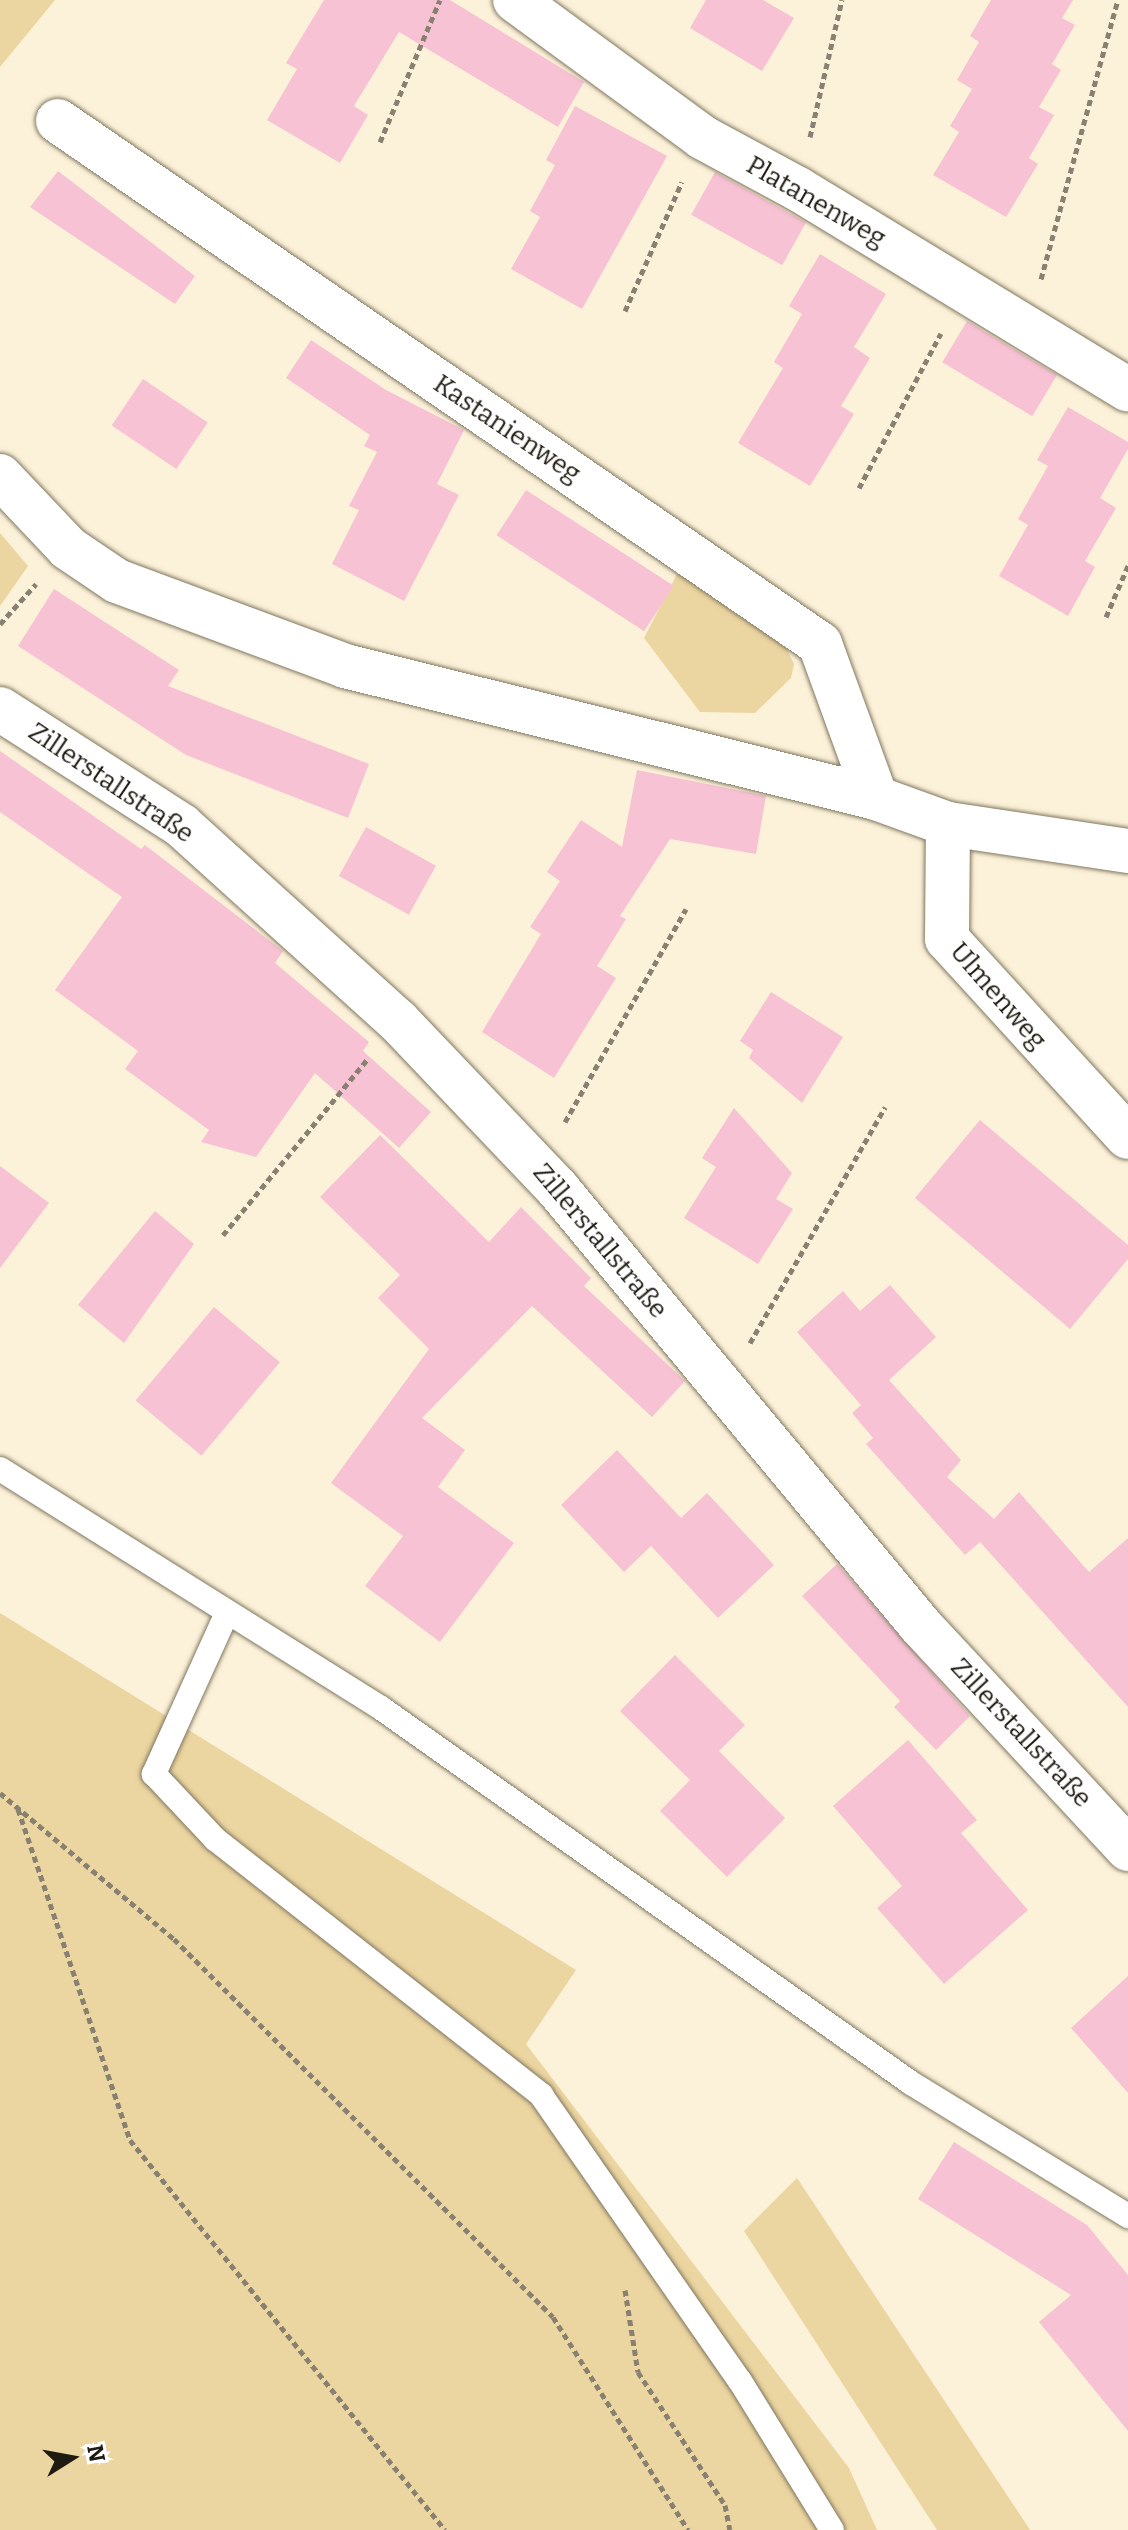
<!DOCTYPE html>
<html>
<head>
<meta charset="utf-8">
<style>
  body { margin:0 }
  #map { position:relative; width:1128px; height:2530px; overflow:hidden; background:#fcf2d9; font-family:Bitter,serif }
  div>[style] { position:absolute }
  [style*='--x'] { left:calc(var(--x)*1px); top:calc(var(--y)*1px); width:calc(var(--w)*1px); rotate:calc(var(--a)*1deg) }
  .green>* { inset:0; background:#ebd5a0 }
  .building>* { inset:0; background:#f7c2d4; transform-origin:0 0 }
  .path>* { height:5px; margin-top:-2.5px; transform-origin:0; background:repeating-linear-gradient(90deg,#888171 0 6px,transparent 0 10px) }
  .roads { filter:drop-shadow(0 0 2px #807761) drop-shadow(0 0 2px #807761) }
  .lane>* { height:24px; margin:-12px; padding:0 12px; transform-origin:12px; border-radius:12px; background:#fff }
  .street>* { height:44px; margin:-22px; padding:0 22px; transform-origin:22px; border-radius:22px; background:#fff }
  span { translate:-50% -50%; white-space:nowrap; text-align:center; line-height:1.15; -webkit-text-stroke:6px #fff; paint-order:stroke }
  .street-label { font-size:26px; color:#1f1b12 }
  .north { position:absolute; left:32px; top:2418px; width:80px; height:80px; -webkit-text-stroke:6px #fff; paint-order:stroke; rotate:79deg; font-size:22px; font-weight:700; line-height:32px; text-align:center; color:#1f1b12 }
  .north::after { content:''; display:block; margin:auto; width:28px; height:36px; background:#1f1b12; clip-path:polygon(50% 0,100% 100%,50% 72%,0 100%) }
</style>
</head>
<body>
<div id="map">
  <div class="green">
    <div style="clip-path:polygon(0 0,55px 0,0 67px)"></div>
    <div style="clip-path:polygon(0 533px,28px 566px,0 606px)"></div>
    <div style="clip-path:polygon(681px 566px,773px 621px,794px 664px,791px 678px,755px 713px,700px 712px,644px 638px)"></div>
    <div style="clip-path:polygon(0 1613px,576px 1970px,526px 2044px,849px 2468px,877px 2530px,0 2530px)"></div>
    <div style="clip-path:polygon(797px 2178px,1030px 2530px,937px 2530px,744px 2231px)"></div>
  </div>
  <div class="building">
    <div style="clip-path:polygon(324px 0,450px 0,584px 82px,558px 127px,399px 32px,354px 106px,368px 115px,340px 163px,267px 120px,297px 69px,286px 63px)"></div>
    <div style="clip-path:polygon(706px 0,763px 0,794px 18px,762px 71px,690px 28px)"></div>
    <div style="clip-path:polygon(991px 0,1073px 0,1062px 18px,1075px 25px,1052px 64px,1061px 70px,1039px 107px,1054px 115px,1029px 158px,1038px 164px,1006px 217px,933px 175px,959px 132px,950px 126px,972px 89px,957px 80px,979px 42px,970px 36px)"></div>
    <div style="clip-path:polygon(575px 106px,667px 156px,582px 309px,511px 269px,540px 217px,530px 211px,555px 165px,546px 160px)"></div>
    <div style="clip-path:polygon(58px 171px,195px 276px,175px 304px,30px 207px)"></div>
    <div style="left:715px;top:172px;width:104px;height:49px;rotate:29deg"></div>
    <div style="clip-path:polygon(820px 254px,886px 294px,854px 347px,870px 358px,841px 406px,854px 414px,810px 486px,738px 443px,783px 368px,774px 362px,802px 314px,789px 306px)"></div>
    <div style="left:967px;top:321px;width:105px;height:48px;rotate:31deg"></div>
    <div style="clip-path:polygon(311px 340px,386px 390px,464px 430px,437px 484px,459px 495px,404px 601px,332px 564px,359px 510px,349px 506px,377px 452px,364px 446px,370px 435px,286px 378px)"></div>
    <div style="left:143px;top:379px;width:78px;height:56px;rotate:34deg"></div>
    <div style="clip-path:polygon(1068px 407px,1128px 442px,1128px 449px,1100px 498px,1116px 508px,1085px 561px,1095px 567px,1068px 616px,999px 576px,1028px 525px,1018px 519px,1048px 466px,1037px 460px)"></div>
    <div style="left:526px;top:490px;width:176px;height:54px;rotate:33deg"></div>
    <div style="clip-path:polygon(54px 589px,179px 670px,168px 686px,369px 764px,348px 818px,186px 755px,18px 646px)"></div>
    <div style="clip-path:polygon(0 751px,141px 849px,145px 845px,283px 951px,275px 963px,369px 1042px,363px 1051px,431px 1112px,399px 1148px,315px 1073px,256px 1157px,201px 1142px,209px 1130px,125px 1069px,138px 1051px,55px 990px,122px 897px,0 812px)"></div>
    <div style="clip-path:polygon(637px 770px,766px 796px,756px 854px,670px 839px,620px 916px,626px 919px,597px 966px,616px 978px,554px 1078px,482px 1032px,541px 934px,530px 927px,560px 881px,547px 872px,581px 820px,622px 847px)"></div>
    <div style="left:366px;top:827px;width:80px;height:56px;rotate:29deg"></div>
    <div style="clip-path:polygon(771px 992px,843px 1037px,802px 1103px,749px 1058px,753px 1050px,740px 1041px)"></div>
    <div style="clip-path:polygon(734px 1108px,792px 1173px,776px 1199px,793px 1209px,758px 1264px,684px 1218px,716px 1167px,702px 1158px)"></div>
    <div style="clip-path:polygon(980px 1120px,1128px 1245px,1128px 1259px,1070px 1329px,915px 1198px)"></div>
    <div style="clip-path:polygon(380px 1135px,489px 1242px,521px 1207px,591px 1278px,584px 1286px,685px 1381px,652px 1417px,532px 1306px,422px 1418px,465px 1450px,438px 1487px,514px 1543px,440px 1642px,365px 1586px,403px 1536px,331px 1483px,429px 1349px,378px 1298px,400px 1275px,320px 1197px)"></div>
    <div style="clip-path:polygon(0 1166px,49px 1203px,0 1268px)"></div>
    <div style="clip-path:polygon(155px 1211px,194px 1244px,124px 1343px,78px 1305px)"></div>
    <div style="clip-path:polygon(890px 1285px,936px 1337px,889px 1380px,961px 1460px,947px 1477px,994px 1519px,1019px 1492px,1089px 1572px,1128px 1538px,1128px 1707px,980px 1542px,965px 1555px,866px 1444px,873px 1438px,852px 1413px,861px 1405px,797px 1332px,843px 1291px,860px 1311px)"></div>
    <div style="left:214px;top:1307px;width:86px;height:122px;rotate:40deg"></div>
    <div style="clip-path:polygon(617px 1450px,681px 1518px,707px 1493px,774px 1565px,718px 1618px,651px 1546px,624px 1572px,561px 1505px)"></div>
    <div style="clip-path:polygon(837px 1564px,970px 1716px,936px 1750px,894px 1707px,900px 1701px,802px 1596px)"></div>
    <div style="clip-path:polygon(675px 1655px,745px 1725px,708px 1762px,719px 1751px,785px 1818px,727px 1877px,660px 1811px,690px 1780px,620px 1711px)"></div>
    <div style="clip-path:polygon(908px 1740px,977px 1820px,961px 1833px,1028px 1910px,944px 1984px,877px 1908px,902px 1886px,833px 1806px)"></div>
    <div style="clip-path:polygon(1128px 1976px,1128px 2093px,1071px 2028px)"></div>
    <div style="clip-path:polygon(954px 2142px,1087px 2225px,1128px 2275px,1128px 2431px,1039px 2322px,1071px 2295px,918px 2199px)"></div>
  </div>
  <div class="path">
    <div style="--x:810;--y:137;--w:141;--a:-76.9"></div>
    <div style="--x:380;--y:142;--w:154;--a:-67.1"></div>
    <div style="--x:1041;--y:279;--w:289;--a:-74.6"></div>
    <div style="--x:625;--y:311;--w:141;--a:-66.2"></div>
    <div style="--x:859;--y:488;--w:175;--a:-62.1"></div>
    <div style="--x:1106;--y:617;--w:56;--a:-66.7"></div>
    <div style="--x:0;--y:624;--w:54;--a:-48"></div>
    <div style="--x:565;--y:1122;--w:245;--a:-60.4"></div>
    <div style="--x:223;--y:1235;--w:227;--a:-50.6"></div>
    <div style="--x:750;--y:1343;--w:272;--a:-60.2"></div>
    <div style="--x:0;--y:1793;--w:227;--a:40"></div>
    <div style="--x:174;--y:1939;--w:535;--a:44.92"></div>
    <div style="--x:553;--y:2317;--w:252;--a:57.6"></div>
    <div style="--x:18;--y:1809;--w:349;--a:71.3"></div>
    <div style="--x:130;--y:2140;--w:501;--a:51.07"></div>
    <div style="--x:625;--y:2290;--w:83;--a:81"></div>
    <div style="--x:638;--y:2372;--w:159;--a:56.8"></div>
    <div style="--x:725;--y:2505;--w:25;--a:79"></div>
  </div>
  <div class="roads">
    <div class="lane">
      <div style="--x:0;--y:1469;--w:450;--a:32.1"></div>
      <div style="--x:381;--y:1708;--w:649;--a:35.28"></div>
      <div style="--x:911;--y:2083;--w:255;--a:31.5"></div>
      <div style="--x:226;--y:1615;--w:175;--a:114.4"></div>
      <div style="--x:154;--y:1774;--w:89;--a:46.8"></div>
      <div style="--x:215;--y:1839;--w:415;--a:38.1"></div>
      <div style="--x:541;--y:2095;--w:348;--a:55.2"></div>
      <div style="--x:740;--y:2381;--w:175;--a:58.3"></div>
    </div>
    <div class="street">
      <div style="--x:515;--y:0;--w:232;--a:36.2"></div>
      <div style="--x:702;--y:137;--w:109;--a:28.4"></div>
      <div style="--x:798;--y:189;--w:386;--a:31.3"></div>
      <div style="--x:58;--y:121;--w:924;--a:34.46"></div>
      <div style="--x:820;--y:644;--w:164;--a:70"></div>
      <div style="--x:0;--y:476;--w:99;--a:46.6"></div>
      <div style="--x:68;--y:548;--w:59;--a:34"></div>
      <div style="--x:117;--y:581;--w:243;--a:20.4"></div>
      <div style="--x:345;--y:666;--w:547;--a:13.96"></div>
      <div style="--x:876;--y:798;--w:77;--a:19.9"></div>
      <div style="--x:948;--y:824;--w:182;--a:8.5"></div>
      <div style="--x:0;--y:709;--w:216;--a:32.7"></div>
      <div style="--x:182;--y:826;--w:291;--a:42.1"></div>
      <div style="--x:398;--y:1021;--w:231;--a:46.4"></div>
      <div style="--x:557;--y:1188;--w:568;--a:50.28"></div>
      <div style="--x:920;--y:1625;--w:306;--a:47.1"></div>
      <div style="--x:948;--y:824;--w:115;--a:90.5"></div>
      <div style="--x:947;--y:939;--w:268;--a:47.6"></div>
    </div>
  </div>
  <div class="street-label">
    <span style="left:816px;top:202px;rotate:30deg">Platanenweg</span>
    <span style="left:507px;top:429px;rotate:34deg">Kastanienweg</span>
    <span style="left:111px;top:783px;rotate:34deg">Zillerstallstraße</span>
    <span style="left:998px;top:996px;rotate:49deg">Ulmenweg</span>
    <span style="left:600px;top:1241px;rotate:50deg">Zillerstallstraße</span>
    <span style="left:1021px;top:1733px;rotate:47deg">Zillerstallstraße</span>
  </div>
  <div class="north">N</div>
</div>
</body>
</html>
